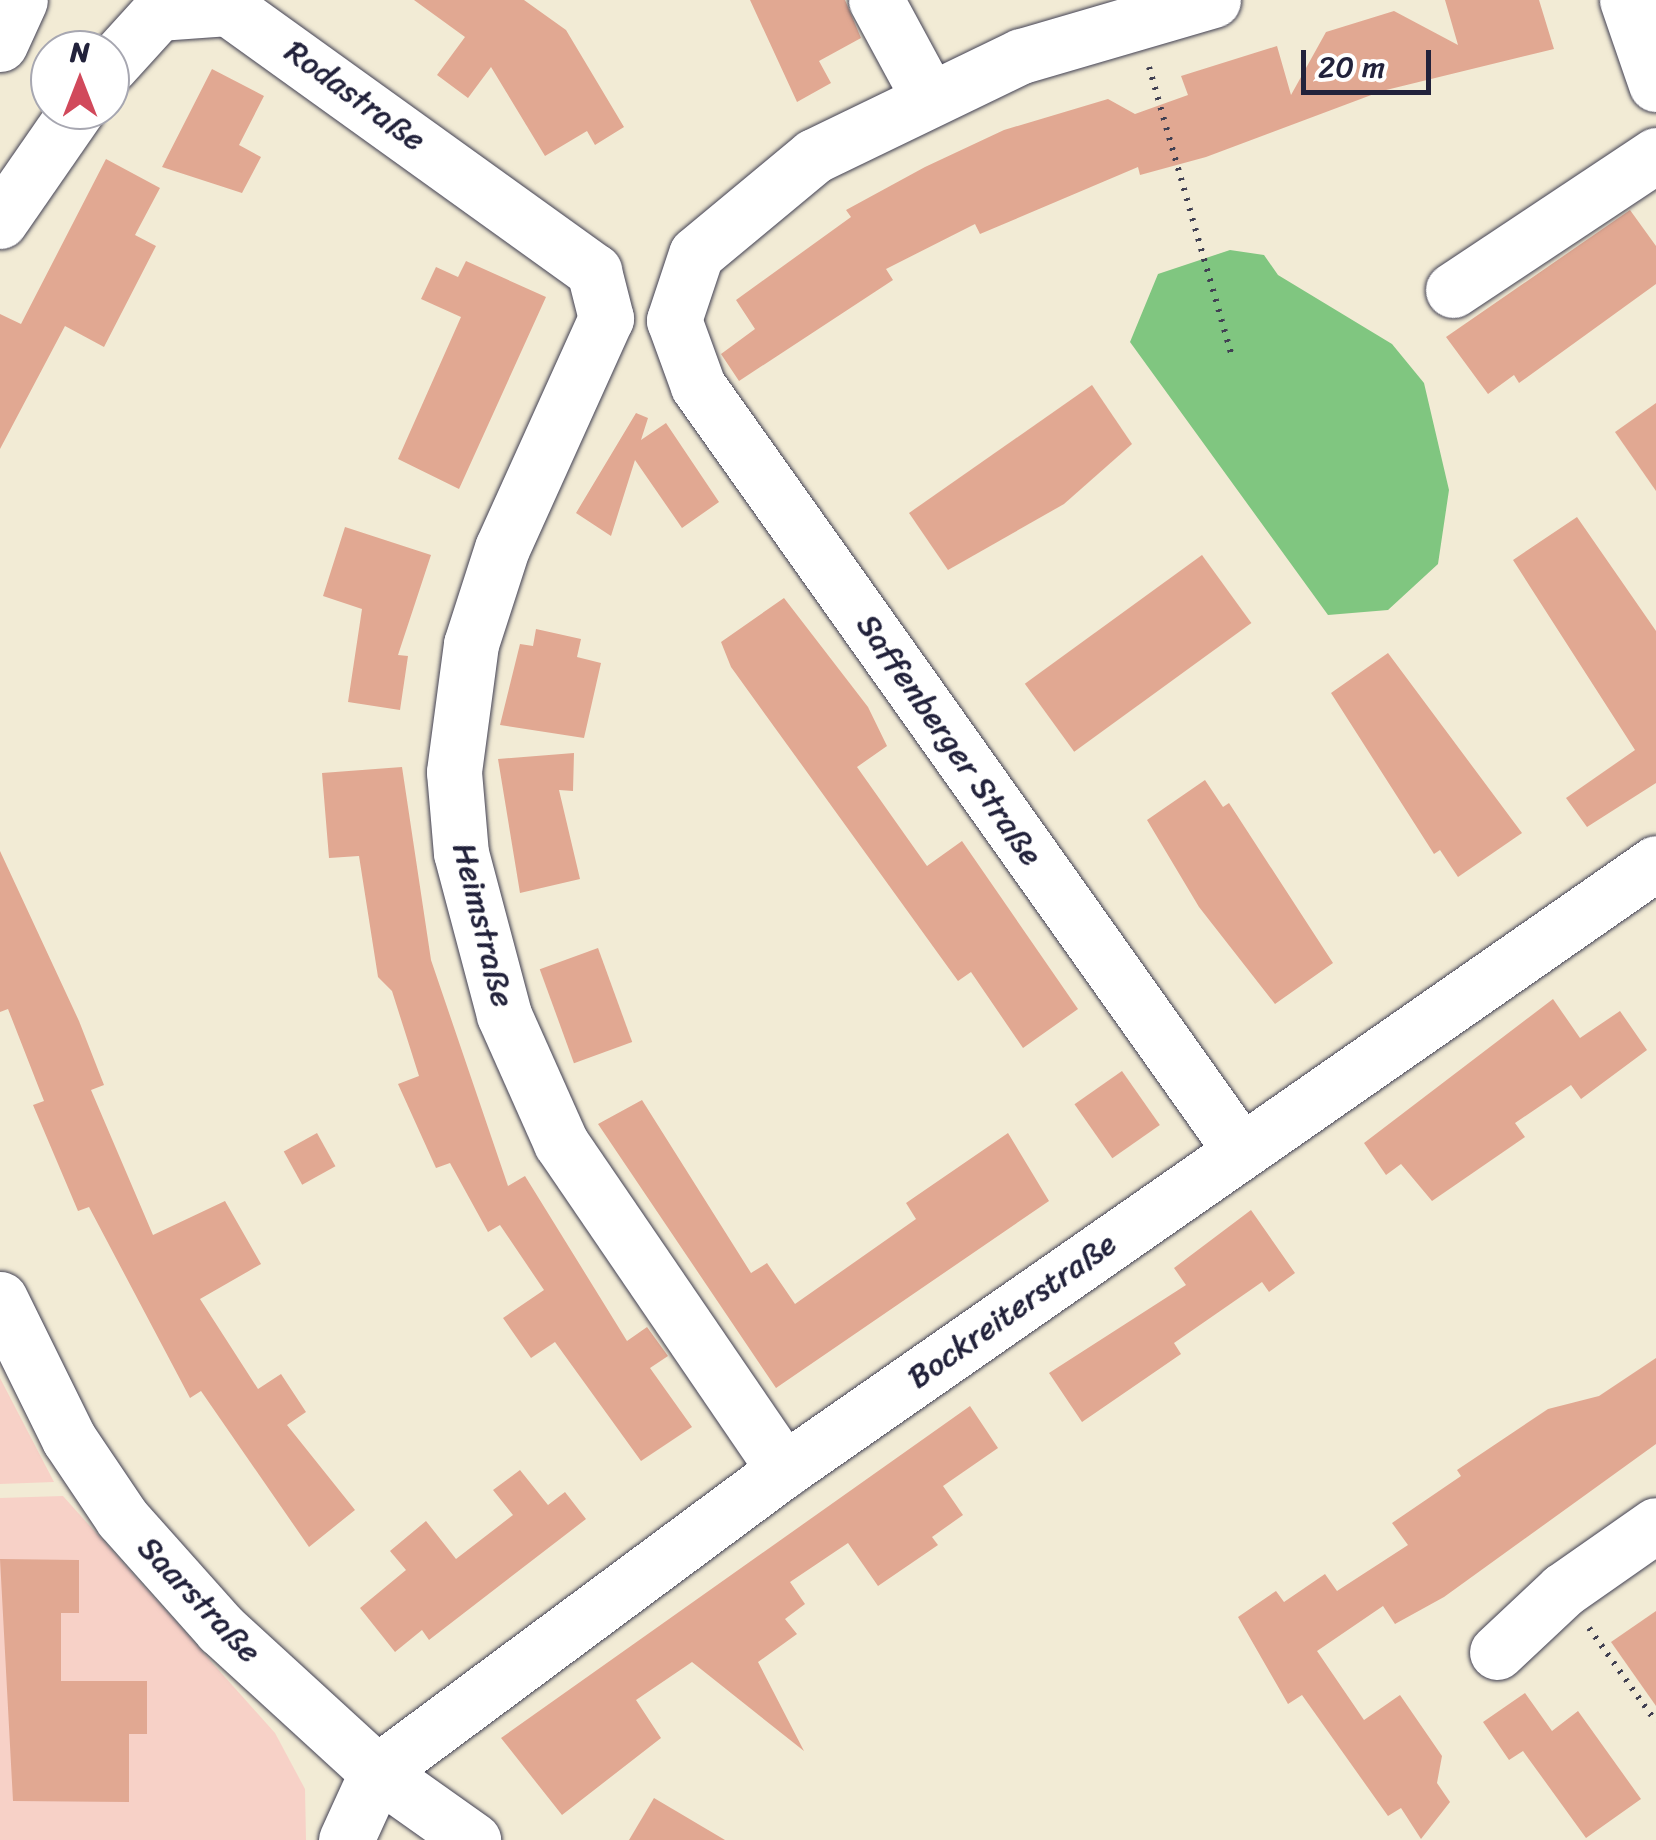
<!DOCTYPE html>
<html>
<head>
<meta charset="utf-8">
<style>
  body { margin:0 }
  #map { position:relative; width:1656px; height:1840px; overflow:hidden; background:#f2ebd5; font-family:Sriracha,sans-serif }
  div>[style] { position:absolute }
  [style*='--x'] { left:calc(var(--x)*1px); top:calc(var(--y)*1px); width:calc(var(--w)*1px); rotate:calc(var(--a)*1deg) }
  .built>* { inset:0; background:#f7d1c7 }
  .green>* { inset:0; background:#80c680 }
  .building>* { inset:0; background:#e1a892; transform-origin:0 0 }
  .path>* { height:6px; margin-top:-3px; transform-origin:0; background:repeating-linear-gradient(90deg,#414052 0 2.5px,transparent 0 10.5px) }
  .roads { filter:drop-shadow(0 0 2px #414052) drop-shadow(0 0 2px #414052) }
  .minor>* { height:55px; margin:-27.5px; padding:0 27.5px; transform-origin:27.5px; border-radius:27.5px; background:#fff }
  span { translate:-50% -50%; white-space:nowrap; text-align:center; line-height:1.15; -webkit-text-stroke:8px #fff; paint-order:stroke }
  .street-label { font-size:32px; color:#22223b }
  .north { position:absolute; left:30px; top:30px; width:100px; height:100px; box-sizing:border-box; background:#fff; border:2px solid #a7a7b1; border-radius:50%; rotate:0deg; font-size:28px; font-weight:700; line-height:40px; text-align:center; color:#22223b }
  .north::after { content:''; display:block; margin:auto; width:35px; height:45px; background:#d1495b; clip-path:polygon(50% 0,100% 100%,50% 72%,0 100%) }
  .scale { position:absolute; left:1301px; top:50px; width:130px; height:45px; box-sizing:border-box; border:5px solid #22223b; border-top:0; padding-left:12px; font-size:30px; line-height:35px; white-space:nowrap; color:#22223b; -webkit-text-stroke:8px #fff; paint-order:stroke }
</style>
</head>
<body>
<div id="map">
  <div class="built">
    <div style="clip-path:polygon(0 1378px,54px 1482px,0 1484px)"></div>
    <div style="clip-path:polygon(63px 1496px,275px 1733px,305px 1789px,306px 1840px,0 1840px,0 1498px)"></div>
  </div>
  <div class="green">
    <div style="clip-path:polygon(1230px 250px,1264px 255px,1278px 275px,1392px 344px,1424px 383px,1449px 490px,1438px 564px,1388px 610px,1328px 615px,1130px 342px,1158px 274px)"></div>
  </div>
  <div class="building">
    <div style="clip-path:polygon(414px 0,524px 0,566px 30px,624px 127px,595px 145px,587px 131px,545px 156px,491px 67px,468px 98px,437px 75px,465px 37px)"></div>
    <div style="clip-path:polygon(750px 0,845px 0,861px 38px,819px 61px,831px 83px,797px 102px)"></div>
    <div style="clip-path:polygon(1445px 0,1539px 0,1554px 49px,1382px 91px,1206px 157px,1140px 175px,1138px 167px,980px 234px,975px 224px,886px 269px,893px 280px,739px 381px,721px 354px,755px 329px,736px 300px,851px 217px,846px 210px,925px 167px,1004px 130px,1108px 99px,1135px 114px,1188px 95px,1181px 76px,1277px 46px,1291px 95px,1326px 32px,1394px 11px,1458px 45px)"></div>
    <div style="clip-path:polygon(212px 69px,264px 96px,239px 145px,261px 157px,242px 193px,162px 167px)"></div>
    <div style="clip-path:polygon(106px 159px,160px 188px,135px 235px,156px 246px,104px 347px,65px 326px,0 449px,0 314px,21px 324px)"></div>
    <div style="clip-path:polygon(1630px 210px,1656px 246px,1656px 284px,1519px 383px,1514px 375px,1488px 394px,1446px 337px)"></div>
    <div style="clip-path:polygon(466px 261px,546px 297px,459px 489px,398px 459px,461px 317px,421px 299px,436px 267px,458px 277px)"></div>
    <div style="clip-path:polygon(1092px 385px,1132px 444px,1064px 504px,948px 570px,909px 513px)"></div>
    <div style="clip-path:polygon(1656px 403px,1656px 491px,1615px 432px)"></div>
    <div style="clip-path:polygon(636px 413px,648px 418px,641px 440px,666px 423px,719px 502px,682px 528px,635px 460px,611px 536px,576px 513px)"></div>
    <div style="clip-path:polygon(1577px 517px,1656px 631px,1656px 783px,1587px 827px,1566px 798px,1635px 750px,1513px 560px)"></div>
    <div style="clip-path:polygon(345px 527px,431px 555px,398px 655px,408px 656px,400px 710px,348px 702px,362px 609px,323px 596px)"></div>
    <div style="left:1202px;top:555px;width:84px;height:219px;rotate:54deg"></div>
    <div style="clip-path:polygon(784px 598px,868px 707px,887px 746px,857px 767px,927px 866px,962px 841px,1078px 1009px,1023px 1048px,971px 972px,958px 981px,731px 667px,721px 642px)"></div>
    <div style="clip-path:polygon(536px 629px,581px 639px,577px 657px,601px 663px,584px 738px,500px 725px,520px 644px,533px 646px)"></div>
    <div style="clip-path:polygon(1388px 653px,1522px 833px,1458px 877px,1440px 850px,1434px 854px,1331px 693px)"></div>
    <div style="clip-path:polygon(574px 753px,573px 791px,559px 790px,580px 879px,520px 893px,498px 759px)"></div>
    <div style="clip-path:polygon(402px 767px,431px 960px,508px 1186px,525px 1176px,627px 1341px,647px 1327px,668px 1356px,650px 1368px,692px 1427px,641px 1461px,555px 1342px,531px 1358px,503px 1318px,544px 1290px,500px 1225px,488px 1232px,450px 1163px,436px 1168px,398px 1084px,419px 1076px,392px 991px,378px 977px,359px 856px,329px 858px,322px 773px)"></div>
    <div style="clip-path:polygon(1205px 780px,1223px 807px,1229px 803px,1333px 963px,1275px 1004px,1199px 907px,1147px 820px)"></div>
    <div style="clip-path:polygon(0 851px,79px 1021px,104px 1085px,91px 1090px,153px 1235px,225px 1201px,261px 1264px,200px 1299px,258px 1389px,281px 1374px,306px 1412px,287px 1425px,355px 1510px,309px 1547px,201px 1391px,190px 1398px,89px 1207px,78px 1211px,33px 1105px,44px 1101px,8px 1009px,0 1012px)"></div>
    <div style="left:598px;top:948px;width:100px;height:62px;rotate:70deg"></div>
    <div style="clip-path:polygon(1553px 999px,1580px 1038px,1620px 1011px,1647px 1050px,1581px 1099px,1571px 1085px,1515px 1123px,1525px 1137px,1432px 1201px,1401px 1164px,1386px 1175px,1364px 1143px)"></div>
    <div style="left:1122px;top:1071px;width:66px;height:58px;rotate:55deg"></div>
    <div style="clip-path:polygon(642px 1100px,751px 1273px,767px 1263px,795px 1304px,916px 1219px,906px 1203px,1008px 1133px,1049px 1201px,776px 1388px,598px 1124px)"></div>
    <div style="left:317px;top:1133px;width:38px;height:38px;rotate:61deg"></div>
    <div style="clip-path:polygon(1251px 1210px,1295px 1273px,1269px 1292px,1262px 1282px,1174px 1343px,1181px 1354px,1082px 1422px,1049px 1373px,1186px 1285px,1174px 1268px)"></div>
    <div style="clip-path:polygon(1656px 1358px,1656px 1444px,1444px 1597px,1395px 1624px,1383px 1606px,1317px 1651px,1364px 1720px,1400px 1695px,1442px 1756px,1437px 1783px,1450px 1802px,1421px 1839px,1401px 1808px,1388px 1816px,1302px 1695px,1288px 1704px,1238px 1617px,1276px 1591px,1284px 1602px,1325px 1574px,1337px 1591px,1408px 1545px,1392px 1523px,1461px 1476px,1457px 1470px,1548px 1409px,1599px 1396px)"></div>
    <div style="clip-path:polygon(970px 1406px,998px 1448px,943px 1486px,963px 1515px,932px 1537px,938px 1545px,878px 1586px,848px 1543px,790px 1582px,805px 1604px,785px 1619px,797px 1634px,758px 1662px,804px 1751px,692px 1662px,636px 1700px,661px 1738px,562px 1815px,501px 1738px)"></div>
    <div style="clip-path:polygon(520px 1470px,548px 1505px,565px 1492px,586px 1519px,429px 1640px,422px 1630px,395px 1652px,360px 1608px,406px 1570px,390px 1551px,426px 1521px,456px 1559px,513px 1515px,493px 1490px)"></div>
    <div style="clip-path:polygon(0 1559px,79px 1560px,79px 1613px,61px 1613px,61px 1681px,147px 1681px,147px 1734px,129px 1734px,129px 1802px,13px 1801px)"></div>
    <div style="clip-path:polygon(1656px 1611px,1656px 1706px,1611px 1642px)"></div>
    <div style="clip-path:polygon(1525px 1693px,1552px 1731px,1578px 1711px,1641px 1799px,1586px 1838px,1523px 1751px,1509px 1760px,1483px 1722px)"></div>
    <div style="clip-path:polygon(654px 1798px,725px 1840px,629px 1840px)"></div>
  </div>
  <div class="path">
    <div style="--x:1149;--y:67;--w:302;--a:74"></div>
    <div style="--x:1589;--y:1628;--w:115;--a:54.5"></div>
  </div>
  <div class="roads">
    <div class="minor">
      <div style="--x:876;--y:0;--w:109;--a:61.6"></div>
      <div style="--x:1213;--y:0;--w:200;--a:163.7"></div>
      <div style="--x:1021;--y:56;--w:230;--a:154.2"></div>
      <div style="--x:814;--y:156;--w:153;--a:140.3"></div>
      <div style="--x:696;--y:254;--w:70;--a:108.4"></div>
      <div style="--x:674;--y:320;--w:70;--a:70"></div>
      <div style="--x:698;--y:386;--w:938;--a:54.63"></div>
      <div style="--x:1627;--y:0;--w:89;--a:71"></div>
      <div style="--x:0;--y:44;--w:48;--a:-65.6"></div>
      <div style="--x:110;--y:66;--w:72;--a:-47.8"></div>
      <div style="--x:158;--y:13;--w:70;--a:-4.1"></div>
      <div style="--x:228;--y:8;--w:451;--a:35.7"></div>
      <div style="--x:594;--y:271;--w:49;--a:75.7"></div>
      <div style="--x:606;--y:318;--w:252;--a:114.3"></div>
      <div style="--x:502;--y:548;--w:101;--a:107.9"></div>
      <div style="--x:471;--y:644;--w:129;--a:97.6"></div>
      <div style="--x:454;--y:772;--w:81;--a:85.1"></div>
      <div style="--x:461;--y:853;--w:168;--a:75.1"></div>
      <div style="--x:504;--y:1015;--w:140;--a:66"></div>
      <div style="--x:561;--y:1143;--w:396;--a:55.7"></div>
      <div style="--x:0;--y:221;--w:135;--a:-55.3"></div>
      <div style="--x:1453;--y:290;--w:244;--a:-33.6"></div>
      <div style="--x:0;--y:1299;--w:156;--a:63.8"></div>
      <div style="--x:69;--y:1439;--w:95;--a:56.1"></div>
      <div style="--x:122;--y:1518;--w:149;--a:48.3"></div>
      <div style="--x:221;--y:1629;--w:212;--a:42.5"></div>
      <div style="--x:377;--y:1772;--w:118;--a:35.3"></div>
      <div style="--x:1497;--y:1652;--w:91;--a:-43.2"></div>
      <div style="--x:1563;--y:1590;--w:113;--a:-35"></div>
      <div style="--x:346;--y:1840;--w:75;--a:-65.5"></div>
      <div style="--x:377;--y:1772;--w:507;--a:-36.58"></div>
      <div style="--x:784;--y:1470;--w:1062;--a:-34.84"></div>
    </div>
  </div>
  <div class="street-label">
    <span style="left:355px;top:96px;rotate:36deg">Rodastraße</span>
    <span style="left:949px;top:740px;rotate:55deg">Saffenberger Straße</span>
    <span style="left:483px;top:925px;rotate:76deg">Heimstraße</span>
    <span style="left:1012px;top:1311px;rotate:-35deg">Bockreiterstraße</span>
    <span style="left:199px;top:1600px;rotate:46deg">Saarstraße</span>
  </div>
  <div class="north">N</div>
  <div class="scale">20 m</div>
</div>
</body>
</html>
